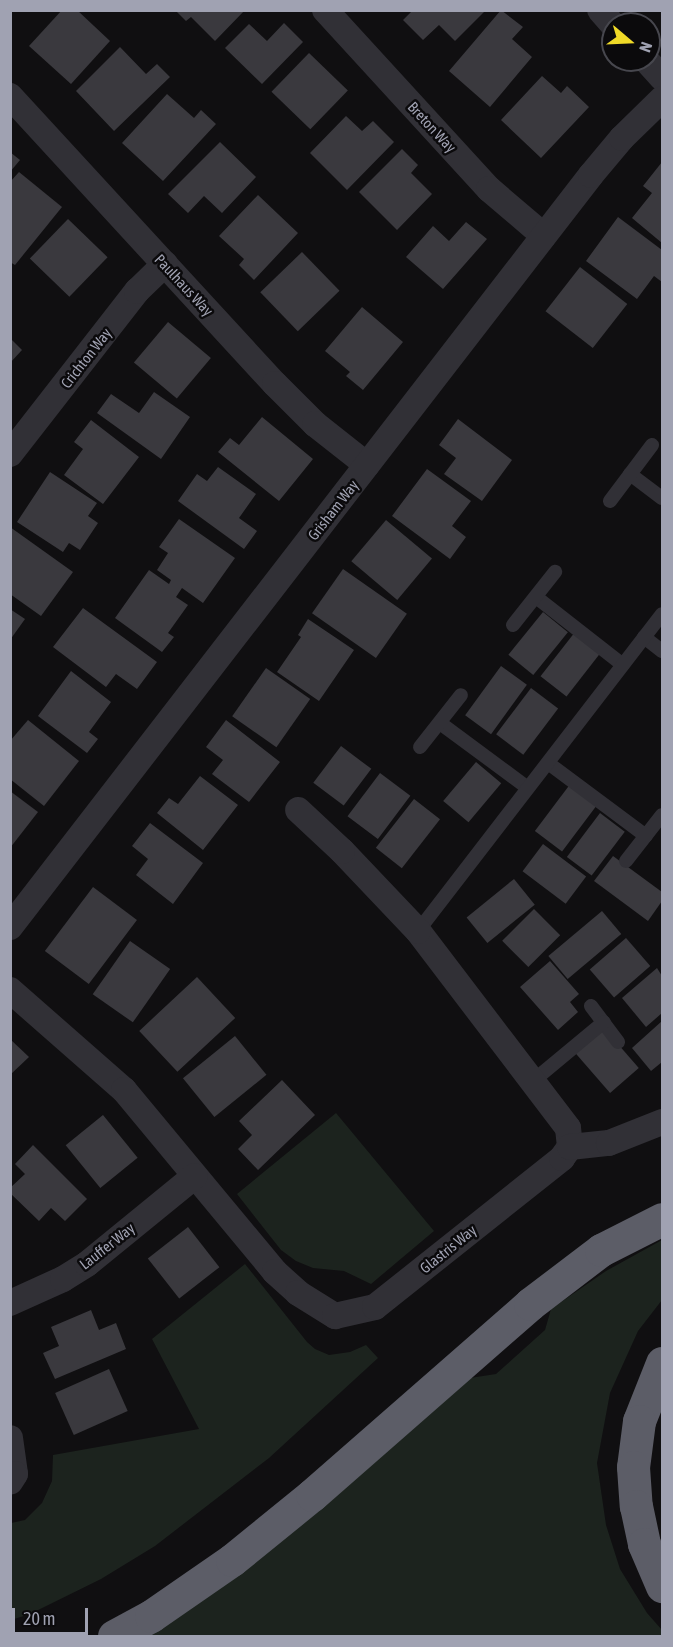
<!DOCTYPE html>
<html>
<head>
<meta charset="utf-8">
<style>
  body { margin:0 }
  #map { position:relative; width:673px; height:1647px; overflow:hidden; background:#100f11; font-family:"Asap Condensed",sans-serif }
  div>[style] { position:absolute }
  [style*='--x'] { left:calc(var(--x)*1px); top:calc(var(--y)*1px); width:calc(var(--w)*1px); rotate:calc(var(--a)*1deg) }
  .green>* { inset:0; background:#1c231e }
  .building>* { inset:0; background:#3a393e; transform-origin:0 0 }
  .lane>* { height:14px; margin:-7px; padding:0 7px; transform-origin:7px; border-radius:7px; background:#313036 }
  .street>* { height:26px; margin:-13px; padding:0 13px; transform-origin:13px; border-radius:13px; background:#313036 }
  .highway>* { height:33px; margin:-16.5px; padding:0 16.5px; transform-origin:16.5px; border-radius:16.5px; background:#5c5d67 }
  span { translate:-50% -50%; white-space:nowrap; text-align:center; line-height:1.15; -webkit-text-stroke:5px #0b0a0c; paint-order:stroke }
  .street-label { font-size:15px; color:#a0a2b2 }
  .frame { position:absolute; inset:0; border:12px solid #a0a2b2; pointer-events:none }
  .north { position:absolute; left:601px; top:12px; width:60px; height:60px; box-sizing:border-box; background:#0b0a0c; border:2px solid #47474e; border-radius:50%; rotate:109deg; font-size:16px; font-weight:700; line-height:24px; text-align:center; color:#a0a2b2 }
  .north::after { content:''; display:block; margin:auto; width:21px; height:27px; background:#f0da28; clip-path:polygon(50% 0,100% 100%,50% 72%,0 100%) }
  .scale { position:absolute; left:12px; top:1608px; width:76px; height:27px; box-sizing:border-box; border:3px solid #a0a2b2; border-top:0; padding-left:8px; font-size:18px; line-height:21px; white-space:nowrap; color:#a0a2b2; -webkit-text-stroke:4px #0b0a0c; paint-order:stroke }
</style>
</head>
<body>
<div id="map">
  <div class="green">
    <div style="clip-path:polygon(336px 1113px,434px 1231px,371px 1284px,344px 1271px,313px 1268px,296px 1261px,281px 1250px,237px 1194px)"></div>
    <div style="clip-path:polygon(662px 1240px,662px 1300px,638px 1331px,610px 1393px,597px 1463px,606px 1525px,620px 1569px,647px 1613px,662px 1630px,662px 1636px,144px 1636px,289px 1532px,360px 1475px,470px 1378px,496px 1374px,545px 1330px,551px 1309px,606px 1271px)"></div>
    <div style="clip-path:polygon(245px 1264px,307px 1342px,315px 1349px,329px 1355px,350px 1352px,366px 1345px,378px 1358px,269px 1458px,155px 1546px,101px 1579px,30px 1614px,11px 1620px,11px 1523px,25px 1520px,42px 1503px,52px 1481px,53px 1455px,199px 1429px,152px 1339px)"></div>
  </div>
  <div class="building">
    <div style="clip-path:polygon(62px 10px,77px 10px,110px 41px,71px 84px,29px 46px)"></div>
    <div style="clip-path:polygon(175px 10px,245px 10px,215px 41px,191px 17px,186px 21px)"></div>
    <div style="clip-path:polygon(413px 10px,486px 10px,455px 41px,439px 25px,423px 40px,403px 20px)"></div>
    <div style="clip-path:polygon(501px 10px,523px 27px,512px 39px,532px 57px,490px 107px,449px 71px)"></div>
    <div style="clip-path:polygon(284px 23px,303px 42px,262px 84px,225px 48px,249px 24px,267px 41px)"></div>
    <div style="clip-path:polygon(120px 47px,146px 74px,157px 64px,170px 77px,114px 131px,76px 91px)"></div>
    <div style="left:309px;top:53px;width:54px;height:54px;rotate:44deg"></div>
    <div style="clip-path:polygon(542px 76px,561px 93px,567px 86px,589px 107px,541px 158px,501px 120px)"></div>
    <div style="clip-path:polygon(167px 94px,194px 118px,201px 110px,216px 124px,163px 181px,122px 143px)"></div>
    <div style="clip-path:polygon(346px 116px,362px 131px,373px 121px,394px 142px,347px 190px,310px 153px)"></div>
    <div style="clip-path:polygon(220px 142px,256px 177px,222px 213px,204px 196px,188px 213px,168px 194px)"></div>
    <div style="clip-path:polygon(402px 149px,418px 165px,411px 173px,432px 194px,397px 230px,359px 192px)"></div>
    <div style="clip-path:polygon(10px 152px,20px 160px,10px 172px)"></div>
    <div style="clip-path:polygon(662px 162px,662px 243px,632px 218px,652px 193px,643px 186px)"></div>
    <div style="clip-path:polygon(19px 172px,62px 207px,15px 265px,10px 262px,10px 182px)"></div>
    <div style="clip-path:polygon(258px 195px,298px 233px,254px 280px,239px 265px,244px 259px,219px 236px)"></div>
    <div style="clip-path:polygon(618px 217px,662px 250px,662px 282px,654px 276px,637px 299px,586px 261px)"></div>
    <div style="left:68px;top:219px;width:55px;height:55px;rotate:44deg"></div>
    <div style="clip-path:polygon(466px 222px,487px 239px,443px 289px,406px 257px,433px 226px,449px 241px)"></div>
    <div style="left:302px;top:252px;width:54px;height:58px;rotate:46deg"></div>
    <div style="left:580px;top:267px;width:60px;height:56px;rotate:38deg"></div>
    <div style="clip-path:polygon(362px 307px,403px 342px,363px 390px,346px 376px,350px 372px,325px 351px)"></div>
    <div style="left:168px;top:322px;width:56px;height:53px;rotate:40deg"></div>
    <div style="clip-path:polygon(10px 338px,22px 350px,10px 363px)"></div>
    <div style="clip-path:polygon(154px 392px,190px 417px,161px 459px,97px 413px,111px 394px,139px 413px)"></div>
    <div style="clip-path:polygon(262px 417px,313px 459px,279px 501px,218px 452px,230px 438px,239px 445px)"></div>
    <div style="clip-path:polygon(458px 419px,512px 460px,482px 501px,444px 474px,456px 458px,439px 445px)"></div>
    <div style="clip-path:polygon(91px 420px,139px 457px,103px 504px,64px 475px,83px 449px,74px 442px)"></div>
    <div style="clip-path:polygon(218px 467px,256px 494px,239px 518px,257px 531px,244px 549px,178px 501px,197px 474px,207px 481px)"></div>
    <div style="clip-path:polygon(427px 469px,471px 501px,452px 526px,466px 537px,450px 559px,392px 516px)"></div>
    <div style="clip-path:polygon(50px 472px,97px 503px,88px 516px,98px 523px,80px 550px,69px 543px,63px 552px,17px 522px)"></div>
    <div style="clip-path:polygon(179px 519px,235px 558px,203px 603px,182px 588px,176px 597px,188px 605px,168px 633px,174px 637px,162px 652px,115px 618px,149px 570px,169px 584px,171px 580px,157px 570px,168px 553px,159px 547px)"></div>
    <div style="left:386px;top:520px;width:60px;height:54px;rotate:40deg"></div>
    <div style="clip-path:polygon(10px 527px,73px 572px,41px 616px,10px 594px)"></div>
    <div style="left:343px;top:569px;width:78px;height:54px;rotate:35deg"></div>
    <div style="clip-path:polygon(83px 608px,157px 662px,137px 689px,116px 674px,106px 687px,53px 647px)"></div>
    <div style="clip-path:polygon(10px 609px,25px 619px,10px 640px)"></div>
    <div style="left:543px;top:612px;width:32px;height:55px;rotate:39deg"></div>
    <div style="clip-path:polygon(308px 619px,354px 650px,319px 701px,277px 672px,301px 637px,298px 635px)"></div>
    <div style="left:575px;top:632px;width:33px;height:56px;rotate:38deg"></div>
    <div style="left:501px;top:666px;width:32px;height:61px;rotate:36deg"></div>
    <div style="left:266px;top:668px;width:54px;height:59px;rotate:35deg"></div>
    <div style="clip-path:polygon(71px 671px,111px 702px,89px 732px,98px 739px,87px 753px,38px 716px)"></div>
    <div style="left:531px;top:688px;width:34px;height:58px;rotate:37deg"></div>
    <div style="clip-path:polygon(28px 720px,79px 761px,44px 806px,10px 779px,10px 741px)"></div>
    <div style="clip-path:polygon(226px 720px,280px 762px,249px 802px,212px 774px,223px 760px,206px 747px)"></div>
    <div style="left:341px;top:746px;width:38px;height:46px;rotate:37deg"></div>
    <div style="left:476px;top:762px;width:33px;height:51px;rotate:40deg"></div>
    <div style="left:380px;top:773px;width:38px;height:54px;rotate:37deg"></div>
    <div style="clip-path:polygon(200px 776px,238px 805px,203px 850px,157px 813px,169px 798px,178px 804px)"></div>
    <div style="left:571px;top:783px;width:34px;height:60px;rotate:37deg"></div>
    <div style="clip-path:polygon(10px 791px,38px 812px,10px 848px)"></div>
    <div style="left:414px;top:799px;width:33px;height:62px;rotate:38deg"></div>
    <div style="left:600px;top:813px;width:31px;height:55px;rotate:37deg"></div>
    <div style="clip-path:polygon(150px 823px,203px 863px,173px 904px,136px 875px,148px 859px,132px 846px)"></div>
    <div style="left:543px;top:844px;width:54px;height:34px;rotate:37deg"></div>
    <div style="clip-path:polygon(613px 856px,662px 892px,662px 901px,648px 921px,594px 881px)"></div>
    <div style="left:514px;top:879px;width:33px;height:61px;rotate:51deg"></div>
    <div style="left:93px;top:887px;width:55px;height:80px;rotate:37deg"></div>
    <div style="left:534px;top:909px;width:37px;height:45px;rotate:45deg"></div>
    <div style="left:602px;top:911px;width:30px;height:70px;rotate:50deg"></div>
    <div style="left:626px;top:938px;width:37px;height:48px;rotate:49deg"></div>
    <div style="left:130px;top:941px;width:49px;height:65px;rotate:35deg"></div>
    <div style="clip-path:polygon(550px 961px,579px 994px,570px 1002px,578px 1012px,558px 1030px,520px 987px)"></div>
    <div style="clip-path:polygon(657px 968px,662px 976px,662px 1013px,646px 1027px,622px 998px)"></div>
    <div style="left:197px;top:977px;width:56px;height:79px;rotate:47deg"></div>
    <div style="clip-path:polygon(662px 1021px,662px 1062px,651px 1071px,632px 1048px)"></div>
    <div style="left:604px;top:1028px;width:53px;height:38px;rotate:49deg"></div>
    <div style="left:235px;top:1036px;width:50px;height:67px;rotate:51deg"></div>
    <div style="clip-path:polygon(10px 1039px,29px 1057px,10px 1075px)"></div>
    <div style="clip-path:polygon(282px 1080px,315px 1115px,258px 1170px,238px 1149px,252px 1135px,239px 1121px)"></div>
    <div style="left:103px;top:1115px;width:55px;height:48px;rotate:51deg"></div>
    <div style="clip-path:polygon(33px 1145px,87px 1199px,65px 1221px,51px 1208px,39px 1221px,10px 1193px,10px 1188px,25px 1174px,15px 1164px)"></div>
    <div style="left:188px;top:1227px;width:51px;height:51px;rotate:52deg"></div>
    <div style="clip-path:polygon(91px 1310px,99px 1330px,116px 1323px,126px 1349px,55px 1379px,43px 1353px,59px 1346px,51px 1327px)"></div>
    <div style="left:109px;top:1369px;width:46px;height:59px;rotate:66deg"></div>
  </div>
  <div class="lane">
    <div style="--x:630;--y:474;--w:40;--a:37"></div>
    <div style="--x:610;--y:501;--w:70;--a:-53.1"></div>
    <div style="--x:536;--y:597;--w:110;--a:38"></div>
    <div style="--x:513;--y:625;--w:68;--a:-51.6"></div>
    <div style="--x:644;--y:637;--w:23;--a:38"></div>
    <div style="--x:440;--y:723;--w:109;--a:36.5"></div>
    <div style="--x:420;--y:747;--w:66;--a:-51.7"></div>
    <div style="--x:548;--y:763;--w:122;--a:36.7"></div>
    <div style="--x:626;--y:861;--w:58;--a:-52"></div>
    <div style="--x:418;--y:931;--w:400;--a:-52.4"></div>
    <div style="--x:591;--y:1006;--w:45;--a:53.1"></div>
    <div style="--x:533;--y:1081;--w:92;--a:-39.7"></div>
  </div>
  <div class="street">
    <div style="--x:325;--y:10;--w:243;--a:47.5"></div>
    <div style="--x:489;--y:189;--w:72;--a:40.5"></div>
    <div style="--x:600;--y:10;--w:20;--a:49"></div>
    <div style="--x:646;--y:60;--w:24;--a:48"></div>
    <div style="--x:10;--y:96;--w:391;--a:47.4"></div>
    <div style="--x:275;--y:384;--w:57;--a:45"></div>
    <div style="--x:315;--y:424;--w:66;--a:38.3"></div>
    <div style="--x:10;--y:454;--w:207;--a:-52.1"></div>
    <div style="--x:137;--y:291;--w:39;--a:-44"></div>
    <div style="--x:10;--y:927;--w:950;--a:-52.31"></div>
    <div style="--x:591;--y:175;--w:48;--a:-50"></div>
    <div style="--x:622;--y:138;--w:56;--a:-44.3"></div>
    <div style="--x:10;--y:990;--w:152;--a:41.3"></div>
    <div style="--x:124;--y:1090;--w:236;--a:50.3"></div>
    <div style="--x:275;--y:1272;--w:31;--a:42"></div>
    <div style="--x:298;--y:1293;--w:44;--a:31.9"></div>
    <div style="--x:335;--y:1316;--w:41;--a:-12.7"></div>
    <div style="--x:375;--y:1307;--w:239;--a:-38.5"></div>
    <div style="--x:562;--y:1158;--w:14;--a:-54"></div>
    <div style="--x:570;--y:1147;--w:19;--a:-96"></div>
    <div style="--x:568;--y:1128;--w:248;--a:-127.3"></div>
    <div style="--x:418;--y:931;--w:110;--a:-133.5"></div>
    <div style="--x:342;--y:851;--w:60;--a:-137"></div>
    <div style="--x:570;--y:1147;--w:39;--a:-6"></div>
    <div style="--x:609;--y:1143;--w:57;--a:-21.6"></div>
    <div style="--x:10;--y:1303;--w:58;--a:-24.4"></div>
    <div style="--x:63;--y:1279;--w:28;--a:-32"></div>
    <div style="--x:87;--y:1264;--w:139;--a:-39.2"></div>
    <div style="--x:10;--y:1438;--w:36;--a:82"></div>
    <div style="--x:15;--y:1474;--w:9;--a:122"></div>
  </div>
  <div class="highway">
    <div style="--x:662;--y:1363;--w:62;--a:111.6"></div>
    <div style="--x:639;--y:1421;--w:46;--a:97.4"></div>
    <div style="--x:633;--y:1467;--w:39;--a:86"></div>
    <div style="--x:636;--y:1506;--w:39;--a:78"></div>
    <div style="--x:644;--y:1544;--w:46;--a:66.8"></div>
    <div style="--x:114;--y:1636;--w:42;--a:-28.4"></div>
    <div style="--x:151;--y:1616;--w:98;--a:-34.7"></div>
    <div style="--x:232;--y:1560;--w:103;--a:-39.1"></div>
    <div style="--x:312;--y:1495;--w:290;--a:-41.2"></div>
    <div style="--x:530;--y:1304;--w:89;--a:-37.3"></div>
    <div style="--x:601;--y:1250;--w:68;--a:-26.9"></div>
  </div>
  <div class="street-label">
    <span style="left:432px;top:127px;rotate:47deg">Breton Way</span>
    <span style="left:184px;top:285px;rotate:47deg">Paulhaus Way</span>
    <span style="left:86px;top:358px;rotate:-52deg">Crichton Way</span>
    <span style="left:333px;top:510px;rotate:-52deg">Grisham Way</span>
    <span style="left:107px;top:1246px;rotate:-38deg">Lauffer Way</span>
    <span style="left:448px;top:1249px;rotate:-39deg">Glastris Way</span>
  </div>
  <div class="frame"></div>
  <div class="north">N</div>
  <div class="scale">20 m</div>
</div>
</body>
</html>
